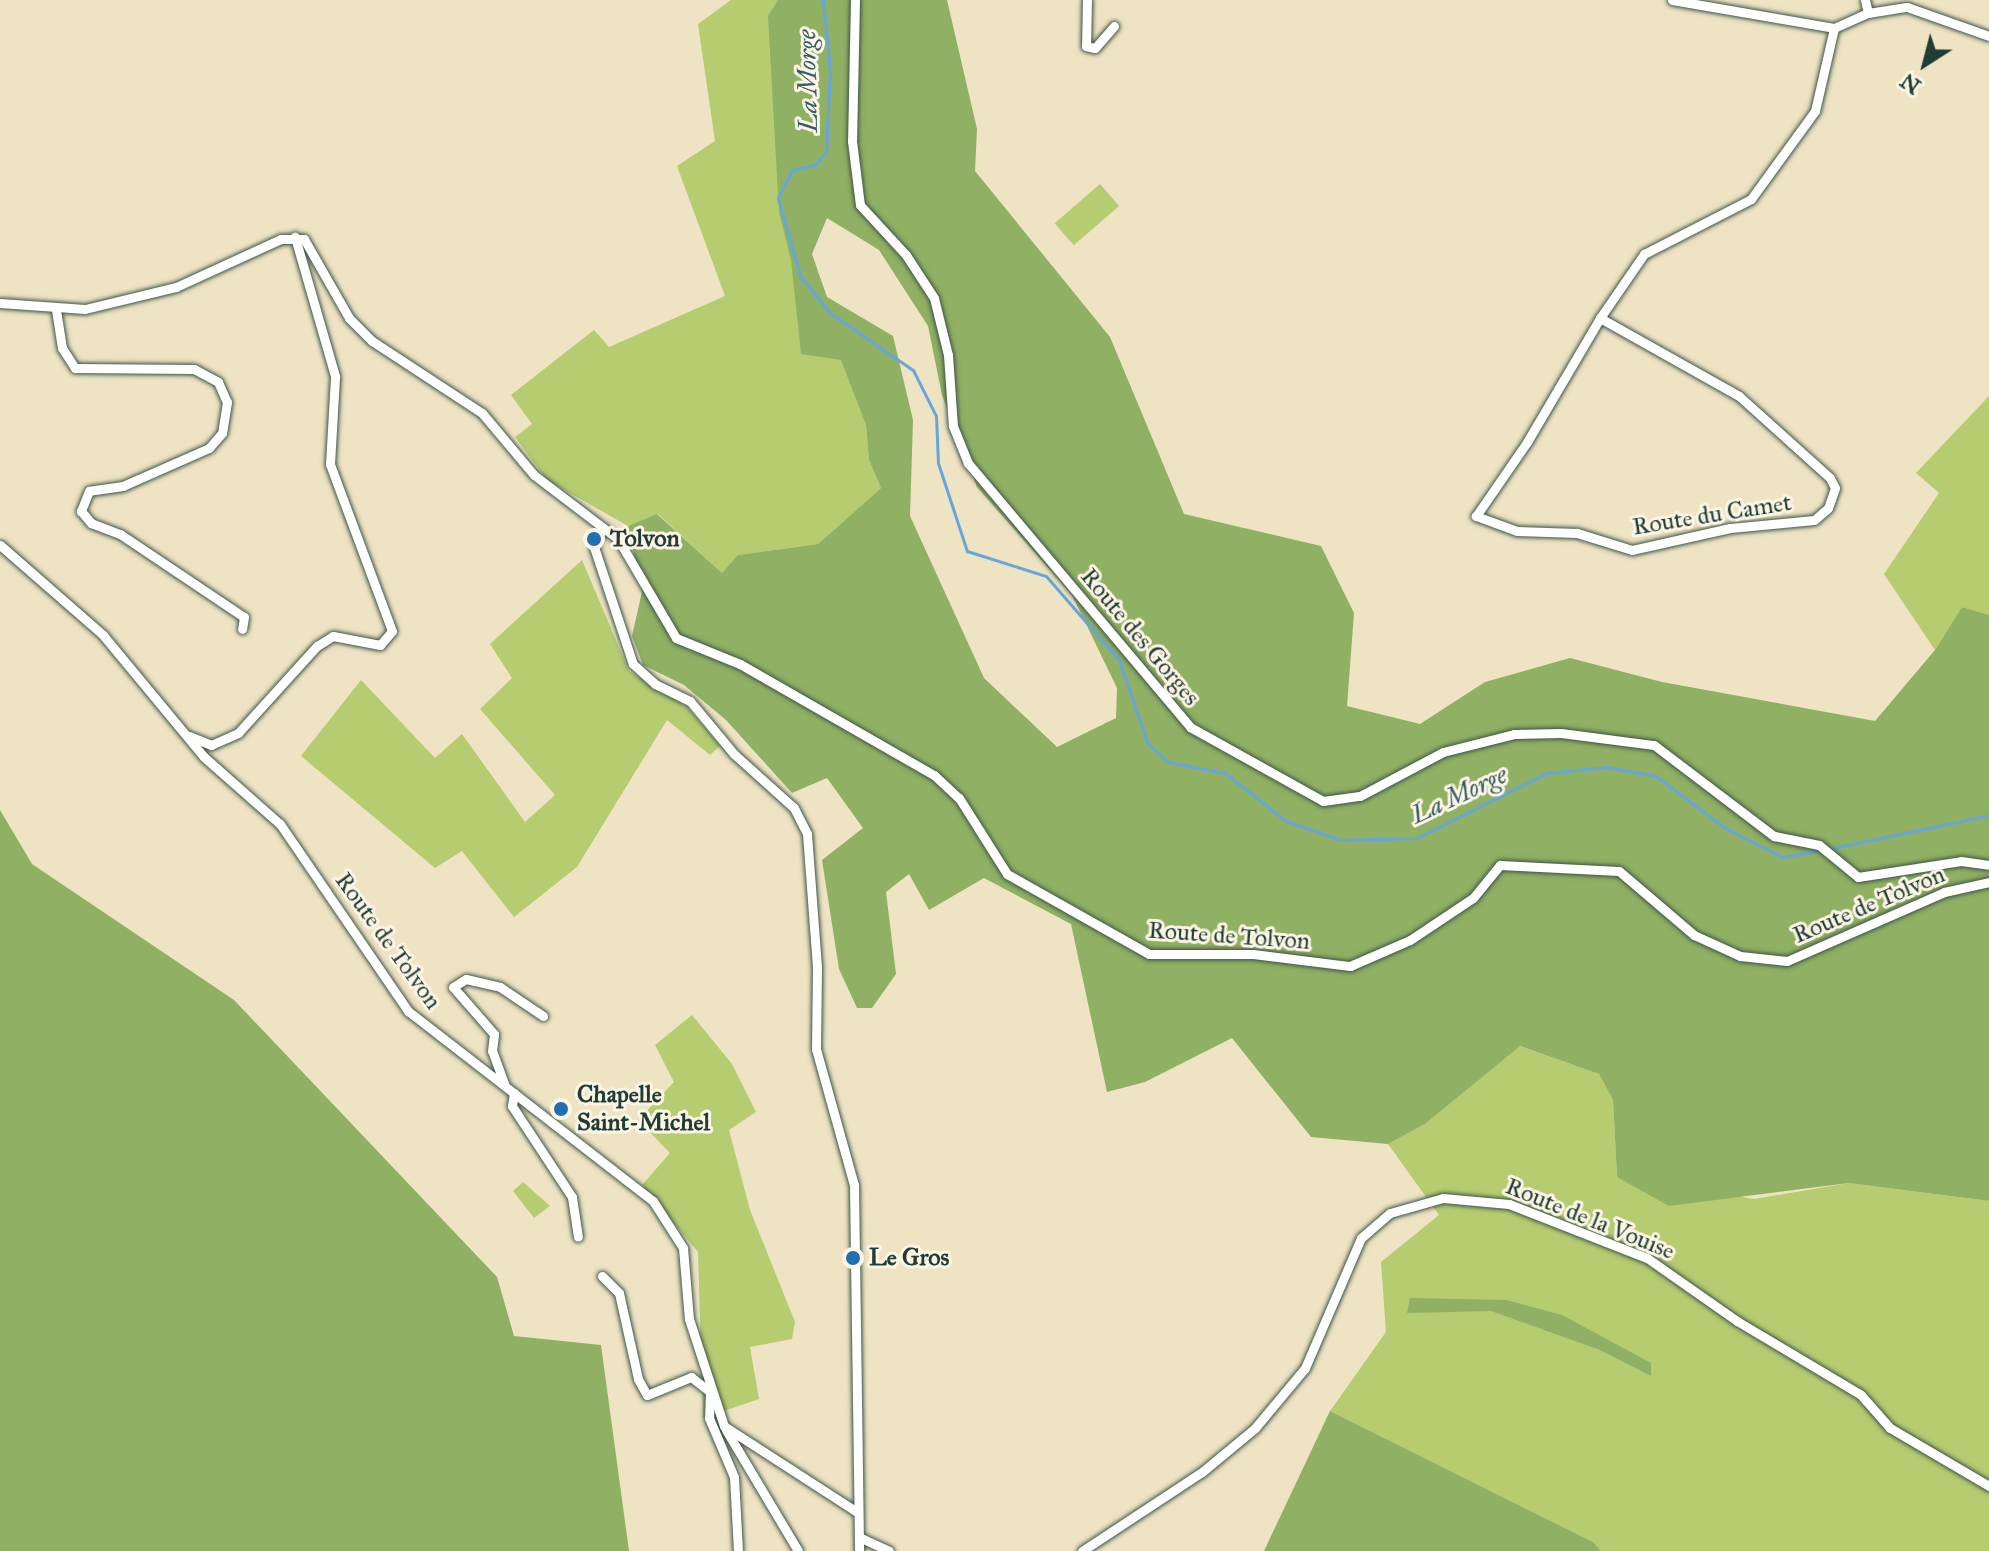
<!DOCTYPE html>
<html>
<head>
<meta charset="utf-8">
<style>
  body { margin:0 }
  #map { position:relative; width:1989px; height:1551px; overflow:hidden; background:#eee3c3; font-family:"IM FELL Great Primer",serif }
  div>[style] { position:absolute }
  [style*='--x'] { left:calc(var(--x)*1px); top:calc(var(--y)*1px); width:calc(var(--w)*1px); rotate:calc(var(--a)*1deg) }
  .green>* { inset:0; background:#b5cc71; transform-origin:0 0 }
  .forest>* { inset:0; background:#90b063 }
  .stream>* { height:3px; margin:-1.5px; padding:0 1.5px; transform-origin:1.5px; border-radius:1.5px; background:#67a6da }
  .roads { filter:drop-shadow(0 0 2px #3e5649) drop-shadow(0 0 2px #3e5649) }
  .minor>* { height:9px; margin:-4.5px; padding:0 4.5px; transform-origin:4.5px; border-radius:4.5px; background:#fff }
  .dots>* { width:22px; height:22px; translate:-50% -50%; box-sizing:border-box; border:4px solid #fcf5e5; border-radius:50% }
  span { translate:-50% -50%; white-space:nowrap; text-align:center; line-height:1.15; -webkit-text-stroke:6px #fcf5e5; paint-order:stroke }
  .street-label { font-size:24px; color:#1f3d34 }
  .poi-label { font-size:24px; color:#1f3d34; font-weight:700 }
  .left { translate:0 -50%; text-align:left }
  .water-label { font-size:26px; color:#355c66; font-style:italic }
  .north { position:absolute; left:1885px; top:24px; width:80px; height:80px; -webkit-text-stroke:6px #fcf5e5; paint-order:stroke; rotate:216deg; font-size:22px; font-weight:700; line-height:32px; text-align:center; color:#1f3d34 }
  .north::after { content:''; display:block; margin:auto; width:28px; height:36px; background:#1f3d34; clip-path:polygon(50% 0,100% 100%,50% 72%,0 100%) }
</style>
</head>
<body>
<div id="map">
  <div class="green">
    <div style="clip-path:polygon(731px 0,805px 0,777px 169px,866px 425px,869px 460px,881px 488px,818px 544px,739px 555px,722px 573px,658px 514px,628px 526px,547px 480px,515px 437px,532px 424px,511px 395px,594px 330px,609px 347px,725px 296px,677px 166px,715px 141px,698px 24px)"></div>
    <div style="left:1100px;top:184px;width:29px;height:60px;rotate:49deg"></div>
    <div style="clip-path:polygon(1989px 396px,1989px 615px,1962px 607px,1935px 650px,1884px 574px,1939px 493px,1916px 473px)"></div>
    <div style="clip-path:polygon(582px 560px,629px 671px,687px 707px,720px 746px,710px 755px,667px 720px,577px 867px,514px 917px,462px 851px,435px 868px,301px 756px,361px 680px,435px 758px,462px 734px,525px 822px,555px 795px,480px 709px,512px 678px,490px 644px)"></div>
    <div style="clip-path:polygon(692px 1015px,732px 1064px,756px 1112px,729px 1130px,750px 1210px,795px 1322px,792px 1339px,750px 1347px,759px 1399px,703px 1418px,698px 1252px,642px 1185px,670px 1153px,638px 1120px,674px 1082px,655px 1045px)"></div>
    <div style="clip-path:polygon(1519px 1046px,1599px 1074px,1613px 1100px,1617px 1177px,1754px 1199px,1849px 1183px,1989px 1201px,1989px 1551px,1601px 1551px,1593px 1542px,1330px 1411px,1386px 1332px,1381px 1262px,1439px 1215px,1388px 1144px,1425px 1124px)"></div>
    <div style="clip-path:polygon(523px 1182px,550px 1206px,534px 1218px,513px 1191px)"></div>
  </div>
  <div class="forest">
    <div style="clip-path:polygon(evenodd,778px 0,947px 0,977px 129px,975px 171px,1110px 337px,1184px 514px,1321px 546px,1354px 613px,1347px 706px,1420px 724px,1485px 682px,1570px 658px,1662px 682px,1875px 721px,1935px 650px,1962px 607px,1989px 615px,1989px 1201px,1849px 1183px,1669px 1206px,1617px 1177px,1613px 1100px,1599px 1074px,1520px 1046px,1425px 1124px,1388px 1144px,1311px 1137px,1232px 1038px,1145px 1082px,1107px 1092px,1071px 924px,984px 878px,929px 910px,909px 874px,886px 892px,896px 974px,872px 1008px,857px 1008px,839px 969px,822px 860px,863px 828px,827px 778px,792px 793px,726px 720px,684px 685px,643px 665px,632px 636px,642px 592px,628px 526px,657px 514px,722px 573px,738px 555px,818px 544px,881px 488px,869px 460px,866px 425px,841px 360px,801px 354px,791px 260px,779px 212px,768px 16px,778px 0,827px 218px,879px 250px,928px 326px,942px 395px,977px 487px,1072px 595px,1117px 688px,1116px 718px,1057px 747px,984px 678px,910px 516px,913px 420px,893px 336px,827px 297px,812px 254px,827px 218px)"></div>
    <div style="clip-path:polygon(0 810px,32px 864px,234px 1000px,497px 1277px,514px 1336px,601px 1345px,629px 1551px,0 1551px)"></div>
    <div style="clip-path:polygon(1410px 1298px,1506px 1300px,1562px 1315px,1651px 1363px,1651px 1376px,1600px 1350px,1491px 1311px,1407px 1313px)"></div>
    <div style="clip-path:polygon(1330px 1411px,1593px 1542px,1601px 1551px,1264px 1551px)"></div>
  </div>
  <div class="stream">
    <div style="--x:823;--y:0;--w:71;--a:84.4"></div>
    <div style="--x:830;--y:71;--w:81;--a:92.8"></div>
    <div style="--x:826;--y:152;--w:17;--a:130"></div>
    <div style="--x:815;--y:165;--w:24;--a:168"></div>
    <div style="--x:792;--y:170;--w:31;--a:117"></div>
    <div style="--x:778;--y:198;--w:81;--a:74.2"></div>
    <div style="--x:800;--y:276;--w:48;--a:51"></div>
    <div style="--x:830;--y:313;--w:101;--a:34.5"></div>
    <div style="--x:913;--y:370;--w:51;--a:63.4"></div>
    <div style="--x:936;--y:416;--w:47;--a:87.6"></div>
    <div style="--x:938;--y:463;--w:93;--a:71.8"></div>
    <div style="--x:967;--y:551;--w:83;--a:17.6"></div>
    <div style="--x:1046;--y:576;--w:111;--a:49"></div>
    <div style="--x:1119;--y:660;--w:89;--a:71"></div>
    <div style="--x:1148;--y:744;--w:27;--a:42"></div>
    <div style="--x:1168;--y:762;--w:58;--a:10.9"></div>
    <div style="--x:1225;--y:773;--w:78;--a:38.2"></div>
    <div style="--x:1286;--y:821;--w:58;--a:19.1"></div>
    <div style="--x:1341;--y:840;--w:76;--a:-1.5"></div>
    <div style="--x:1417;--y:838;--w:144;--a:-26.7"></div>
    <div style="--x:1546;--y:773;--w:61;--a:-5.6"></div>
    <div style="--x:1607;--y:767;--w:50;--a:10.4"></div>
    <div style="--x:1656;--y:776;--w:86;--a:37"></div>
    <div style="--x:1725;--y:828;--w:64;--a:27"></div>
    <div style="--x:1782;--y:857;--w:39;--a:-10"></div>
    <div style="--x:1828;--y:849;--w:165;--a:-11.9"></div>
  </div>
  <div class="roads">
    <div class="minor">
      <div style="--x:855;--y:0;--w:141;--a:91.2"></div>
      <div style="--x:852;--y:141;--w:64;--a:82.9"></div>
      <div style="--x:860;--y:205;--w:68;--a:47.4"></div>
      <div style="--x:906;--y:255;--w:51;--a:56.9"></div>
      <div style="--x:934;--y:298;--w:59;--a:76.2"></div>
      <div style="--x:948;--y:355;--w:71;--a:86"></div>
      <div style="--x:953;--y:426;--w:40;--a:68"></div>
      <div style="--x:968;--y:463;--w:345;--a:49.9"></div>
      <div style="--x:1190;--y:727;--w:152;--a:29.1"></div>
      <div style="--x:1323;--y:801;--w:37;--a:-8"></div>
      <div style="--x:1360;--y:796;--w:94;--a:-27.9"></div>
      <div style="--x:1443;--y:752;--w:73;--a:-14.2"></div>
      <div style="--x:1514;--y:734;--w:47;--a:-1.2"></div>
      <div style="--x:1561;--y:733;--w:94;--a:7.4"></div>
      <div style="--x:1654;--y:745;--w:151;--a:37.2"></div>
      <div style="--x:1774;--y:836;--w:46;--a:11.3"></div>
      <div style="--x:1819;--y:845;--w:50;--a:39.4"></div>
      <div style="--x:1858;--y:877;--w:104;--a:-8.8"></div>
      <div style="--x:1961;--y:861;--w:28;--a:8"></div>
      <div style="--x:1087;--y:0;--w:46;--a:91.2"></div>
      <div style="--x:1086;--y:46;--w:9;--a:13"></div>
      <div style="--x:1095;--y:48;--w:29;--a:-49"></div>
      <div style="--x:1672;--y:0;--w:164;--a:9.8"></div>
      <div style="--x:1834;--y:28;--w:37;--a:-24"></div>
      <div style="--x:1868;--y:13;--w:39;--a:-9"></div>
      <div style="--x:1907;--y:7;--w:87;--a:19.5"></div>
      <div style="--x:1865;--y:0;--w:13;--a:77"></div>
      <div style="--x:0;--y:303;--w:85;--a:4"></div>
      <div style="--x:85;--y:309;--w:94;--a:-13.6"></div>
      <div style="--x:176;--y:287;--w:115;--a:-24.6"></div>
      <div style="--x:281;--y:239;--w:23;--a:0"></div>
      <div style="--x:304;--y:239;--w:91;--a:60.3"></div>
      <div style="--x:349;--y:318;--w:33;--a:45"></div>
      <div style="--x:372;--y:341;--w:131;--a:33.2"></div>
      <div style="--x:482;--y:413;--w:81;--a:50"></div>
      <div style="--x:534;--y:475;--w:106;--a:37.3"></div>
      <div style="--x:618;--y:539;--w:115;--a:59.6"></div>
      <div style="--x:676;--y:638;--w:69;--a:22.1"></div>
      <div style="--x:740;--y:664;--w:224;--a:29.8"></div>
      <div style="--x:934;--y:775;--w:34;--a:43"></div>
      <div style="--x:959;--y:798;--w:90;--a:57.7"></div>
      <div style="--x:1007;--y:874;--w:163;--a:29.4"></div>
      <div style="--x:1149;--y:954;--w:104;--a:0"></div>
      <div style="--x:1253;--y:954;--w:98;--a:7.1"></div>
      <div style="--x:1350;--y:966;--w:65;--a:-23.4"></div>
      <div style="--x:1410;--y:940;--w:76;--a:-33.7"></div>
      <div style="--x:1473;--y:898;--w:43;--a:-50.7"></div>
      <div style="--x:1500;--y:865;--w:119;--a:2.9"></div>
      <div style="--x:1619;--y:871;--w:99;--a:40.5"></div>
      <div style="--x:1694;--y:935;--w:51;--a:24.5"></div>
      <div style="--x:1740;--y:956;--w:47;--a:6.1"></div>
      <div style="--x:1787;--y:961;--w:171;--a:-23.7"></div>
      <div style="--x:1944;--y:892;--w:46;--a:-12.5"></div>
      <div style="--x:56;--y:310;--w:38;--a:81"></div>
      <div style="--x:62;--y:348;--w:24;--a:57"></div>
      <div style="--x:75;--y:368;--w:119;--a:0.5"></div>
      <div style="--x:194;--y:369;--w:27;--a:28"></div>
      <div style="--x:218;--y:382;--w:22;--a:66"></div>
      <div style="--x:227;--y:402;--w:31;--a:99"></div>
      <div style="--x:222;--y:433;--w:20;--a:131"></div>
      <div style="--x:209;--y:448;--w:94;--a:156.2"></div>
      <div style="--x:123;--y:486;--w:34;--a:172"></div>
      <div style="--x:89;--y:491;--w:22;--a:112"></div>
      <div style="--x:81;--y:511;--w:16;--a:50"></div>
      <div style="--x:91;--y:523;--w:31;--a:21"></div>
      <div style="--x:120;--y:534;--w:149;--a:33.8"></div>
      <div style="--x:244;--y:617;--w:12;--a:99"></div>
      <div style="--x:1600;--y:318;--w:159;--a:29.3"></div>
      <div style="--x:1739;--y:396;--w:122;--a:42"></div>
      <div style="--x:1830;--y:478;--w:11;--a:63"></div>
      <div style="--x:1835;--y:488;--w:21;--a:109"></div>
      <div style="--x:1828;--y:508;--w:18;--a:139"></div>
      <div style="--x:1814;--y:520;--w:84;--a:174.6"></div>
      <div style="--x:1730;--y:528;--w:100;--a:167.3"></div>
      <div style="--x:1632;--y:550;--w:58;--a:-162.8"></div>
      <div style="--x:1577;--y:533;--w:60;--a:-178.1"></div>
      <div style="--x:1517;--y:531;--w:44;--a:-159.9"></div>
      <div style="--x:1476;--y:516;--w:90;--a:-55.4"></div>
      <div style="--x:1527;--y:442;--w:144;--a:-59.5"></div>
      <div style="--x:1600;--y:318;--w:78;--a:-55.5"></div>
      <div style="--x:1644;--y:254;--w:120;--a:-27.2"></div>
      <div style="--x:1751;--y:199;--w:109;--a:-54"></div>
      <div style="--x:1815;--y:111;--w:85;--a:-77.1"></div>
      <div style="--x:602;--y:529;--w:20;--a:114"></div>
      <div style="--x:594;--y:547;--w:123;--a:71.6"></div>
      <div style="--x:633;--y:664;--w:30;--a:42"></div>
      <div style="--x:655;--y:684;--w:39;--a:26"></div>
      <div style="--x:690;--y:701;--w:69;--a:50.3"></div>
      <div style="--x:734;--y:754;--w:81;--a:42"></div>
      <div style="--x:794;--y:808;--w:29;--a:63"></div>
      <div style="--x:807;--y:834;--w:134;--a:85.7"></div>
      <div style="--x:817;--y:968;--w:81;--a:90.7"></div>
      <div style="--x:816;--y:1049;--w:141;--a:74.4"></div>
      <div style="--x:854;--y:1185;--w:366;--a:89.2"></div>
      <div style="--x:0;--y:545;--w:137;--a:41.1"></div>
      <div style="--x:103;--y:635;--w:158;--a:50.4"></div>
      <div style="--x:204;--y:757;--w:101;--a:41.4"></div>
      <div style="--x:280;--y:824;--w:227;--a:55.6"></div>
      <div style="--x:408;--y:1011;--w:310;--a:37.8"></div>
      <div style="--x:653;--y:1201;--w:56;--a:57.4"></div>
      <div style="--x:683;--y:1248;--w:71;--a:85.2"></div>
      <div style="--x:689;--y:1319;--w:113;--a:71.9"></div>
      <div style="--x:724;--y:1426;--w:158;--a:32.9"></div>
      <div style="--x:189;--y:736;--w:24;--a:22"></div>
      <div style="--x:211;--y:745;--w:30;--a:-24"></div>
      <div style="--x:238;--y:733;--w:118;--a:-47.8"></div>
      <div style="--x:317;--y:646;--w:19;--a:-32"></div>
      <div style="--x:333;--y:636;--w:48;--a:10.8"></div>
      <div style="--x:380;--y:645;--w:18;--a:-49"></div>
      <div style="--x:392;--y:631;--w:178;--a:-110.4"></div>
      <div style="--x:330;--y:464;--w:88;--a:-86.7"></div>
      <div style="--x:335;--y:376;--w:145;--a:-106.1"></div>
      <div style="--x:505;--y:1086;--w:37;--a:-110"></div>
      <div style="--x:492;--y:1051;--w:17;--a:-83"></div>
      <div style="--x:494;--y:1034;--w:62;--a:-131.1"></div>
      <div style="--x:453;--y:987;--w:15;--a:-32"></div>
      <div style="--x:466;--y:979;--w:35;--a:13"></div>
      <div style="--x:500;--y:987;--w:52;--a:34"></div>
      <div style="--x:514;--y:1093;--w:13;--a:99"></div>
      <div style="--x:512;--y:1106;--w:109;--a:56.6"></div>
      <div style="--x:572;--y:1197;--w:40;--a:81.5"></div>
      <div style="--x:602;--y:1276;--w:24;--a:45"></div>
      <div style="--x:619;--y:1293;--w:88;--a:77.5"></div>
      <div style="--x:638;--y:1379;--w:18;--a:61"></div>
      <div style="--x:647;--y:1395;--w:48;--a:-22.2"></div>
      <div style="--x:691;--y:1377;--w:24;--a:38"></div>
      <div style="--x:710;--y:1392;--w:26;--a:92"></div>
      <div style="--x:709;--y:1418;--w:64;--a:67"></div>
      <div style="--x:734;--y:1477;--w:74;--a:86.9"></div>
      <div style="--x:726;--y:1430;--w:141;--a:59.2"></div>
      <div style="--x:859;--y:1537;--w:33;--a:25"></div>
      <div style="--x:1082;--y:1551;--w:144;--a:-33.4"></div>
      <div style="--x:1202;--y:1472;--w:69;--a:-39.7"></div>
      <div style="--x:1255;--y:1428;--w:78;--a:-50.2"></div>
      <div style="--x:1305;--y:1368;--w:142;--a:-66.7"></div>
      <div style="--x:1361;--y:1238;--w:38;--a:-41"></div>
      <div style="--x:1390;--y:1213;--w:55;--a:-15.8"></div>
      <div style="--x:1443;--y:1198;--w:66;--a:5.2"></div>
      <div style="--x:1509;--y:1204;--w:148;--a:21.4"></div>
      <div style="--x:1647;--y:1258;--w:110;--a:35"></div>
      <div style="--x:1737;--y:1321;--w:144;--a:30.8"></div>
      <div style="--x:1861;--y:1395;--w:44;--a:48.7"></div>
      <div style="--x:1890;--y:1428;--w:115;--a:30.4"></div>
    </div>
  </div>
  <div class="dots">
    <div style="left:594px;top:539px;background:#1f6fb2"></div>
    <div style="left:561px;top:1109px;background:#1f6fb2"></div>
    <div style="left:853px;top:1258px;background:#1f6fb2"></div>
  </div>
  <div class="street-label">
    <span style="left:1712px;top:515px;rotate:-9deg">Route du Camet</span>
    <span style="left:1140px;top:637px;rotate:50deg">Route des Gorges</span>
    <span style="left:1869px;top:905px;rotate:-23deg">Route de Tolvon</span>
    <span style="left:1229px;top:936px;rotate:4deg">Route de Tolvon</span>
    <span style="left:388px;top:941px;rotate:54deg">Route de Tolvon</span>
    <span style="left:1590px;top:1219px;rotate:22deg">Route de la Vouise</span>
  </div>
  <div class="poi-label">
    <span class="left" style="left:610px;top:539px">Tolvon</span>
    <span class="left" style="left:577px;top:1109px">Chapelle<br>Saint-Michel</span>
    <span class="left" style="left:869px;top:1258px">Le Gros</span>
  </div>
  <div class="water-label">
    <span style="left:808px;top:81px;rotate:-91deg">La Morge</span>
    <span style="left:1459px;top:795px;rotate:-25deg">La Morge</span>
  </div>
  <div class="north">N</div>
</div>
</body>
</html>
